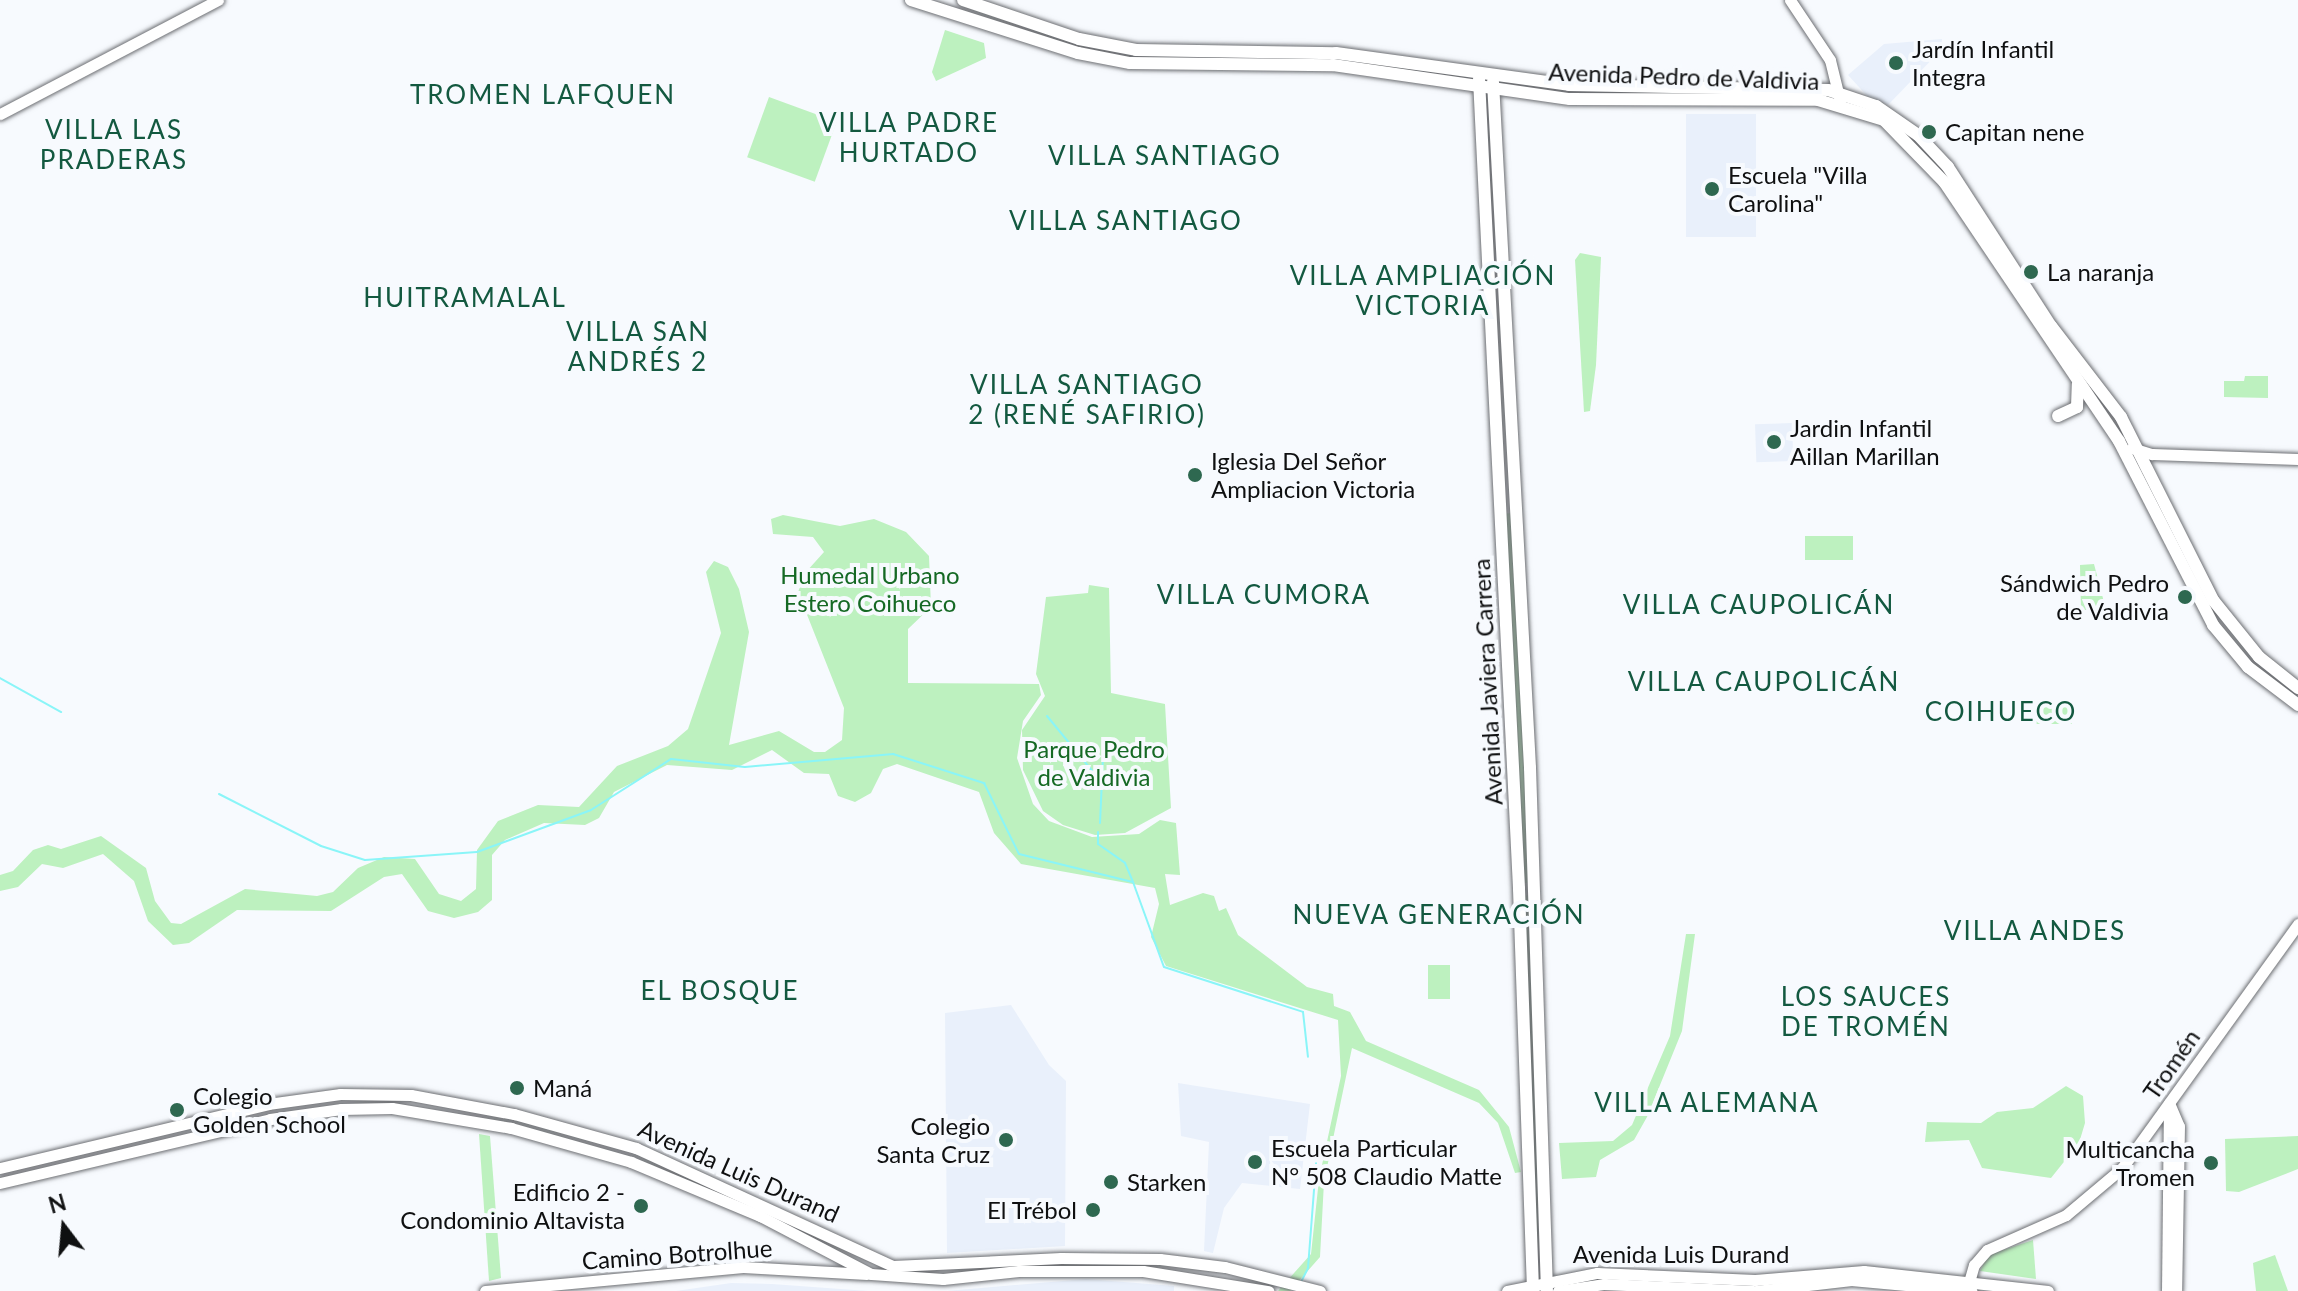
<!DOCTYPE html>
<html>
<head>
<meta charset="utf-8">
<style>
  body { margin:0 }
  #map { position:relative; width:2298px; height:1291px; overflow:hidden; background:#f7fafe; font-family:Lato,sans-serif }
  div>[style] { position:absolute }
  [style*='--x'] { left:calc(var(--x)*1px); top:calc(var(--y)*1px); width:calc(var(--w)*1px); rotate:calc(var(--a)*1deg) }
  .built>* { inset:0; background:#e9f0fb; transform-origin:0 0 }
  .green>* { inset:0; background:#bdf1bf; transform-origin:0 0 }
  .stream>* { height:2px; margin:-1px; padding:0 1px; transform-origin:1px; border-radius:1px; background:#8af5f8 }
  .roads { filter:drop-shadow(0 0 2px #6c6e72) drop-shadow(0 0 2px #6c6e72) }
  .secondary>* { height:11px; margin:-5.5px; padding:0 5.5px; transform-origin:5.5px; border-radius:5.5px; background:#fff }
  .primary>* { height:12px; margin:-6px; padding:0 6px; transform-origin:6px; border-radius:6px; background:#fff }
  .dots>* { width:22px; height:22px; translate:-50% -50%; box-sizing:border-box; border:4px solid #f7fafe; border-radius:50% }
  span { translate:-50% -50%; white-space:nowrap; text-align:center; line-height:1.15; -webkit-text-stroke:8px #f7fafe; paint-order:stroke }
  .poi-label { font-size:24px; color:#0f1011 }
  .left { translate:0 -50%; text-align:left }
  .right { translate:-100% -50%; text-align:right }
  .street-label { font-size:24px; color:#0f1011 }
  .park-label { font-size:24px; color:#156924 }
  .neighbourhood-label { font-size:26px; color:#135940; letter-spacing:2px }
  .north { position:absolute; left:24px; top:1187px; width:80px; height:80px; -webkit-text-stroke:6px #f7fafe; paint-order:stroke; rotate:344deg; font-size:22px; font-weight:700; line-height:32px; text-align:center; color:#0f1011 }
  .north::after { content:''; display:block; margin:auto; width:28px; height:36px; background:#0f1011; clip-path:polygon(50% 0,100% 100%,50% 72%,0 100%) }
</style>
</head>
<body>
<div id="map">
  <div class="built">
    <div style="clip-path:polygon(1942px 39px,1941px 50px,1888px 105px,1868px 97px,1848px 75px,1884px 44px)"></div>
    <div style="left:1686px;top:114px;width:70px;height:123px"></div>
    <div style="left:1792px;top:423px;width:38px;height:37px;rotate:88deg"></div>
    <div style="clip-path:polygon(1011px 1005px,1049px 1065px,1066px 1081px,1065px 1246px,947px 1253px,945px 1013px)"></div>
    <div style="clip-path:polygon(1178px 1083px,1310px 1104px,1300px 1189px,1242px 1183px,1224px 1208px,1213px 1253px,1204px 1251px,1209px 1142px,1181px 1136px)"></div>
    <div style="clip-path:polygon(1086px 1279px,1174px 1286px,1174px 1291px,947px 1291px)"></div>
    <div style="clip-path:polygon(731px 1283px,772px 1284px,868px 1291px,676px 1291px)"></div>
  </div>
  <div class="green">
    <div style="clip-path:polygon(945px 30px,984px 43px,986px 58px,936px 81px,932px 72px)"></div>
    <div style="left:769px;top:97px;width:72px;height:64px;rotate:20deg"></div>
    <div style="clip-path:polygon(1580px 253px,1601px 257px,1596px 365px,1590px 411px,1584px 412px,1575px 260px)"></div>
    <div style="clip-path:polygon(2245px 376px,2268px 376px,2268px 398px,2224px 397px,2224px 381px,2244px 381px)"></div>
    <div style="left:1513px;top:513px;width:370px;height:8px;rotate:87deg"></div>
    <div style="clip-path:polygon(783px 515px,840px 526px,874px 519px,906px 532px,929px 556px,931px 607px,908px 629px,908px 683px,1039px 684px,1041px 695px,1023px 721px,1017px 758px,1033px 804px,1049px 821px,1092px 837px,1139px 834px,1160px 820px,1176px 823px,1180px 875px,1165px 874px,1170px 905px,1203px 893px,1214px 896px,1219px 911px,1226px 908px,1238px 935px,1307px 987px,1333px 994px,1334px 1006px,1350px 1012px,1366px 1041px,1479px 1090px,1509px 1127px,1521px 1172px,1515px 1173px,1498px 1123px,1479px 1103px,1352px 1048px,1324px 1182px,1320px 1257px,1290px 1291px,1278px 1291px,1311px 1254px,1319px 1179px,1341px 1076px,1338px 1020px,1166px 966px,1151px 937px,1159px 904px,1155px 888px,1021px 864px,994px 833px,979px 792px,897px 764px,883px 769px,871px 793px,855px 802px,838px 796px,829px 774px,804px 773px,772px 750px,732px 770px,667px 765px,614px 792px,599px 818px,585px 825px,544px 823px,505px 840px,492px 855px,492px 900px,478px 912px,454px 918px,428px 911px,402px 874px,384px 877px,331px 911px,237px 910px,189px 943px,173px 945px,148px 921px,134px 881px,103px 854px,63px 868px,42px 864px,18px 887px,0 891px,0 875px,13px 871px,33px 850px,48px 845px,61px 849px,101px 836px,146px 868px,155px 901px,171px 923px,181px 924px,245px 889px,317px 896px,333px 892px,358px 868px,384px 857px,415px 859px,439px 894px,461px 901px,476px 889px,477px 850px,498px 821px,538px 805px,579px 807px,617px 766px,668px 746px,688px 729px,721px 633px,706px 572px,714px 561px,728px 567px,739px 589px,749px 632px,729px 745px,779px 731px,814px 752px,825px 752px,842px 740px,844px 708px,798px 592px,806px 572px,824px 552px,813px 537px,773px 534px,771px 519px)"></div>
    <div style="left:1805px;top:536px;width:48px;height:24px"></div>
    <div style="clip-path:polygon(2094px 564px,2106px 610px,2081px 610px,2080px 565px)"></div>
    <div style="clip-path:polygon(1089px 585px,1109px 588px,1111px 693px,1165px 704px,1171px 808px,1125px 833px,1095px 835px,1063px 825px,1043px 811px,1023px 770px,1022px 730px,1045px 696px,1036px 674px,1046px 597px,1088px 593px)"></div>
    <div style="left:2036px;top:704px;width:36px;height:20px"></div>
    <div style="clip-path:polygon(1529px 895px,1538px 1160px,1538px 1274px,1523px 896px)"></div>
    <div style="clip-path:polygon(1686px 934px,1695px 934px,1682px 1031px,1647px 1117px,1634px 1140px,1600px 1160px,1596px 1177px,1562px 1179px,1559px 1143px,1613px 1141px,1632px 1125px,1670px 1036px)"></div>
    <div style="left:1450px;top:965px;width:34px;height:22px;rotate:90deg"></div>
    <div style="clip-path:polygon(2066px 1086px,2083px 1096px,2085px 1123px,2079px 1143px,2051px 1178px,1982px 1168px,1969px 1140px,1925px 1142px,1927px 1122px,1981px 1123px,1997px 1112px,2033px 1108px)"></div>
    <div style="clip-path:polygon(479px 1134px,490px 1136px,501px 1278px,489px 1281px)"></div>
    <div style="clip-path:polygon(2298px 1136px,2298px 1169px,2239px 1192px,2226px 1191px,2225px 1139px)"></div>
    <div style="clip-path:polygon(2033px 1240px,2036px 1279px,1980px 1271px,1988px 1255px)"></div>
    <div style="clip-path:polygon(2275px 1255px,2288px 1291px,2256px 1291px,2253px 1263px)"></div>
  </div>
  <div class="stream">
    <div style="--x:0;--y:678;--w:70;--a:29.1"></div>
    <div style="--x:1047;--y:716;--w:82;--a:50.5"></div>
    <div style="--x:219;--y:794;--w:114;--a:27"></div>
    <div style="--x:321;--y:846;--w:46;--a:17.7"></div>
    <div style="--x:365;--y:860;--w:112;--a:-4.1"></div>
    <div style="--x:477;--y:852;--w:121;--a:-20.2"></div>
    <div style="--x:591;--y:810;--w:95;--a:-32.5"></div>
    <div style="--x:671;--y:759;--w:74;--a:6.2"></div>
    <div style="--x:745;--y:767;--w:149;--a:-5"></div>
    <div style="--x:893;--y:754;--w:96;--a:17.7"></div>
    <div style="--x:984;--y:783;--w:79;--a:63.8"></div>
    <div style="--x:1019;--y:854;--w:117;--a:13.8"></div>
    <div style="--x:1133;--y:882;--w:90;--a:70"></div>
    <div style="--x:1164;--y:967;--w:146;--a:17.9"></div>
    <div style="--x:1303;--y:1012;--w:45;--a:83.7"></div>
    <div style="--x:1100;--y:823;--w:66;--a:-87.4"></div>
    <div style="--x:1098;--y:832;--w:12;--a:90"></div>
    <div style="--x:1098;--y:844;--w:33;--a:35"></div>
    <div style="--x:1125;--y:863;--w:21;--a:67"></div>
    <div style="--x:1302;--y:1280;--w:13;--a:-63"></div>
    <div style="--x:1308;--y:1268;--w:105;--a:-85.6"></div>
  </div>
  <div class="roads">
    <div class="secondary">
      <div style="--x:1790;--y:0;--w:72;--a:56.3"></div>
      <div style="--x:1830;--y:60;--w:42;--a:76.3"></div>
      <div style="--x:0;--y:114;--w:246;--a:-27.6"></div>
      <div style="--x:2132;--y:448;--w:21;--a:17"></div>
      <div style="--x:2152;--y:454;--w:146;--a:2"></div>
      <div style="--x:2169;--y:1103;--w:25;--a:67"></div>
      <div style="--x:2179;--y:1126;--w:165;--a:91"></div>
      <div style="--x:0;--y:1168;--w:276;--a:-13.4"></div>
      <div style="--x:268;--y:1104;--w:73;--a:-7.9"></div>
      <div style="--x:340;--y:1094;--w:71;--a:0.8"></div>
      <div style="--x:411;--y:1095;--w:105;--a:10.5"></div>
      <div style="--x:514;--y:1114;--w:127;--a:15.6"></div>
      <div style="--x:636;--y:1148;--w:283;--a:24.7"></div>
      <div style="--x:893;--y:1266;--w:168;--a:-2.7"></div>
      <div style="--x:1061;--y:1258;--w:99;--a:0.6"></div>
      <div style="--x:1160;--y:1259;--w:65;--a:7"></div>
      <div style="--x:1225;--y:1267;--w:98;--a:14.2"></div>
      <div style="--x:0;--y:1183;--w:277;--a:-13.3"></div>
      <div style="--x:270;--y:1119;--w:72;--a:-8"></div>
      <div style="--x:341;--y:1109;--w:51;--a:-1.1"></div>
      <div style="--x:392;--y:1108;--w:121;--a:9.5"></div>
      <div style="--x:511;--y:1128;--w:125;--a:15.8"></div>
      <div style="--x:631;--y:1162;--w:140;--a:22.7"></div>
      <div style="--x:760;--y:1216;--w:125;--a:27.6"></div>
      <div style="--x:871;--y:1274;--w:72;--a:4"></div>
      <div style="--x:943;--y:1279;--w:76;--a:-6"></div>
      <div style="--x:1019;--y:1271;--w:124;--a:0"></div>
      <div style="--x:1143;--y:1271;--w:127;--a:9.1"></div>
      <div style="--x:1969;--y:1282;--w:18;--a:-74"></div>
      <div style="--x:1974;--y:1265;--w:20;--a:-49"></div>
      <div style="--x:1987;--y:1250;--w:86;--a:-23.9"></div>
      <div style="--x:2066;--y:1215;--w:73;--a:-40"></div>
      <div style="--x:2122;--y:1168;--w:301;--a:-54.2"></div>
      <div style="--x:485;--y:1291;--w:259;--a:-5.3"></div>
      <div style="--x:743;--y:1267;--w:124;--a:3.2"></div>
      <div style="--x:1507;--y:1291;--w:92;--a:-11.3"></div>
      <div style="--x:1597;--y:1273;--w:158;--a:2.5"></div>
      <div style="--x:1755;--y:1280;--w:109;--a:-4.7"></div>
      <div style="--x:1864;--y:1271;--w:185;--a:6.2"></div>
      <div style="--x:1558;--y:1291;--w:47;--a:-8.7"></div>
      <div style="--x:1604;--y:1284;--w:149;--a:2.7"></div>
      <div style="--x:1756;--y:1291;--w:96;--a:-6.6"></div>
      <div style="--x:1851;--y:1280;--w:121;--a:5.2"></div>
      <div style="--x:2167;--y:1291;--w:187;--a:-89.4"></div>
    </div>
    <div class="primary">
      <div style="--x:911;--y:0;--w:175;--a:17.6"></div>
      <div style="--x:1078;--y:53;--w:53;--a:10.9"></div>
      <div style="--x:1130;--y:63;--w:203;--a:0.6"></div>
      <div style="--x:1333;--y:65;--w:239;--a:8.2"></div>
      <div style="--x:1570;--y:99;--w:248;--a:0.2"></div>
      <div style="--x:1818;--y:100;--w:69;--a:16.9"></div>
      <div style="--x:1884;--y:120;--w:88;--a:45.9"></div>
      <div style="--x:1945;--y:183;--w:311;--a:56"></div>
      <div style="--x:2119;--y:441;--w:207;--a:62.9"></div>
      <div style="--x:2213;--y:625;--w:55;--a:50.2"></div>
      <div style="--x:2248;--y:667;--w:63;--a:37.2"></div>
      <div style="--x:963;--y:0;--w:122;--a:18.6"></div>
      <div style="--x:1079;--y:39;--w:58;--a:10.9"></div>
      <div style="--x:1136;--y:50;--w:200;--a:0.9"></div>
      <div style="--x:1336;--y:53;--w:235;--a:7.8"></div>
      <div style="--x:1569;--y:85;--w:259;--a:1.1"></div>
      <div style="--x:1828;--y:90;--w:51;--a:18.4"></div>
      <div style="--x:1876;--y:106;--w:51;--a:34.6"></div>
      <div style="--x:1918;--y:135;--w:44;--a:46.8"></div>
      <div style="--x:1948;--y:167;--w:189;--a:57.1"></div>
      <div style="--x:2051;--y:326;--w:115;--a:52.4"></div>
      <div style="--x:2121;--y:417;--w:205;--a:63.3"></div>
      <div style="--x:2213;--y:600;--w:73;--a:51.1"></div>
      <div style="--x:2259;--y:657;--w:50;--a:38.5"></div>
      <div style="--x:1479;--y:79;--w:811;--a:87.17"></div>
      <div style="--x:1519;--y:889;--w:402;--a:88"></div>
      <div style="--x:1493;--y:82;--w:687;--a:86.91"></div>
      <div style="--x:1530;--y:768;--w:523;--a:88.14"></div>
      <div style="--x:2058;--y:416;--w:21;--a:-25"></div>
      <div style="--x:2077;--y:407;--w:23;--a:-88"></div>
    </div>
  </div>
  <div class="dots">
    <div style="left:1896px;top:63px;background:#2e6850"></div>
    <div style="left:1929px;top:132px;background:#2e6850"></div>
    <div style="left:1712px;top:189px;background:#2e6850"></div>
    <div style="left:2031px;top:272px;background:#2e6850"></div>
    <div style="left:1774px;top:442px;background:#2e6850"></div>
    <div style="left:1195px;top:475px;background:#2e6850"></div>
    <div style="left:2185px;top:597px;background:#2e6850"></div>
    <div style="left:517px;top:1088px;background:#2e6850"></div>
    <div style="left:177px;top:1110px;background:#2e6850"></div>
    <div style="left:1006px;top:1140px;background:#2e6850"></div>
    <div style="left:1255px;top:1162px;background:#2e6850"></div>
    <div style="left:2211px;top:1163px;background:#2e6850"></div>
    <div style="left:1111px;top:1182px;background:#2e6850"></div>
    <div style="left:641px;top:1206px;background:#2e6850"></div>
    <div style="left:1093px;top:1210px;background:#2e6850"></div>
  </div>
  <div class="poi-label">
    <span class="left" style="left:1912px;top:63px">Jardín Infantil<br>Integra</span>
    <span class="left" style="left:1945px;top:132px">Capitan nene</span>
    <span class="left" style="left:1728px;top:189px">Escuela "Villa<br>Carolina"</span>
    <span class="left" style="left:2047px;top:272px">La naranja</span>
    <span class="left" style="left:1790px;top:442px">Jardin Infantil<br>Aillan Marillan</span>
    <span class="left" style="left:1211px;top:475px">Iglesia Del Señor<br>Ampliacion Victoria</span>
    <span class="right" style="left:2169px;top:597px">Sándwich Pedro<br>de Valdivia</span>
    <span class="left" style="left:533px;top:1088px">Maná</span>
    <span class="left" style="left:193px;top:1110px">Colegio<br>Golden School</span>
    <span class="right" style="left:990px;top:1140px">Colegio<br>Santa Cruz</span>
    <span class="left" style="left:1271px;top:1162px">Escuela Particular<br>N° 508 Claudio Matte</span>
    <span class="right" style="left:2195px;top:1163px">Multicancha<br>Tromen</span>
    <span class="left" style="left:1127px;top:1182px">Starken</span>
    <span class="right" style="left:625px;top:1206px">Edificio 2 -<br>Condominio Altavista</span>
    <span class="right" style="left:1077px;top:1210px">El Trébol</span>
  </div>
  <div class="street-label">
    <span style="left:1684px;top:76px;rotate:2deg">Avenida Pedro de Valdivia</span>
    <span style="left:1487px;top:682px;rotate:-93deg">Avenida Javiera Carrera</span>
    <span style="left:2171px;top:1064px;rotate:-55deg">Tromén</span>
    <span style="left:739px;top:1171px;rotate:24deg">Avenida Luis Durand</span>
    <span style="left:677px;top:1254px;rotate:-4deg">Camino Botrolhue</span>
    <span style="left:1681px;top:1254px">Avenida Luis Durand</span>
  </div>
  <div class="park-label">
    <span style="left:870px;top:589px">Humedal Urbano<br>Estero Coihueco</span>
    <span style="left:1094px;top:763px">Parque Pedro<br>de Valdivia</span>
  </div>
  <div class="neighbourhood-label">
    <span style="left:543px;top:95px">TROMEN LAFQUEN</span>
    <span style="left:909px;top:138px">VILLA PADRE<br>HURTADO</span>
    <span style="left:114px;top:145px">VILLA LAS<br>PRADERAS</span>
    <span style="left:1165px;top:156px">VILLA SANTIAGO</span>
    <span style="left:1126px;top:221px">VILLA SANTIAGO</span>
    <span style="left:1423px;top:291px">VILLA AMPLIACIÓN<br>VICTORIA</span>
    <span style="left:465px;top:298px">HUITRAMALAL</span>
    <span style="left:638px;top:347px">VILLA SAN<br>ANDRÉS 2</span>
    <span style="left:1087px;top:400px">VILLA SANTIAGO<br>2 (RENÉ SAFIRIO)</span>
    <span style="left:1264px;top:595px">VILLA CUMORA</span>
    <span style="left:1759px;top:605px">VILLA CAUPOLICÁN</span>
    <span style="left:1764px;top:682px">VILLA CAUPOLICÁN</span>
    <span style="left:2001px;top:712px">COIHUECO</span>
    <span style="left:1439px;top:915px">NUEVA GENERACIÓN</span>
    <span style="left:2035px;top:931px">VILLA ANDES</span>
    <span style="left:720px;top:991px">EL BOSQUE</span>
    <span style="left:1866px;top:1012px">LOS SAUCES<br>DE TROMÉN</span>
    <span style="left:1707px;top:1103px">VILLA ALEMANA</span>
  </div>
  <div class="north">N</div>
</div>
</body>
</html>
